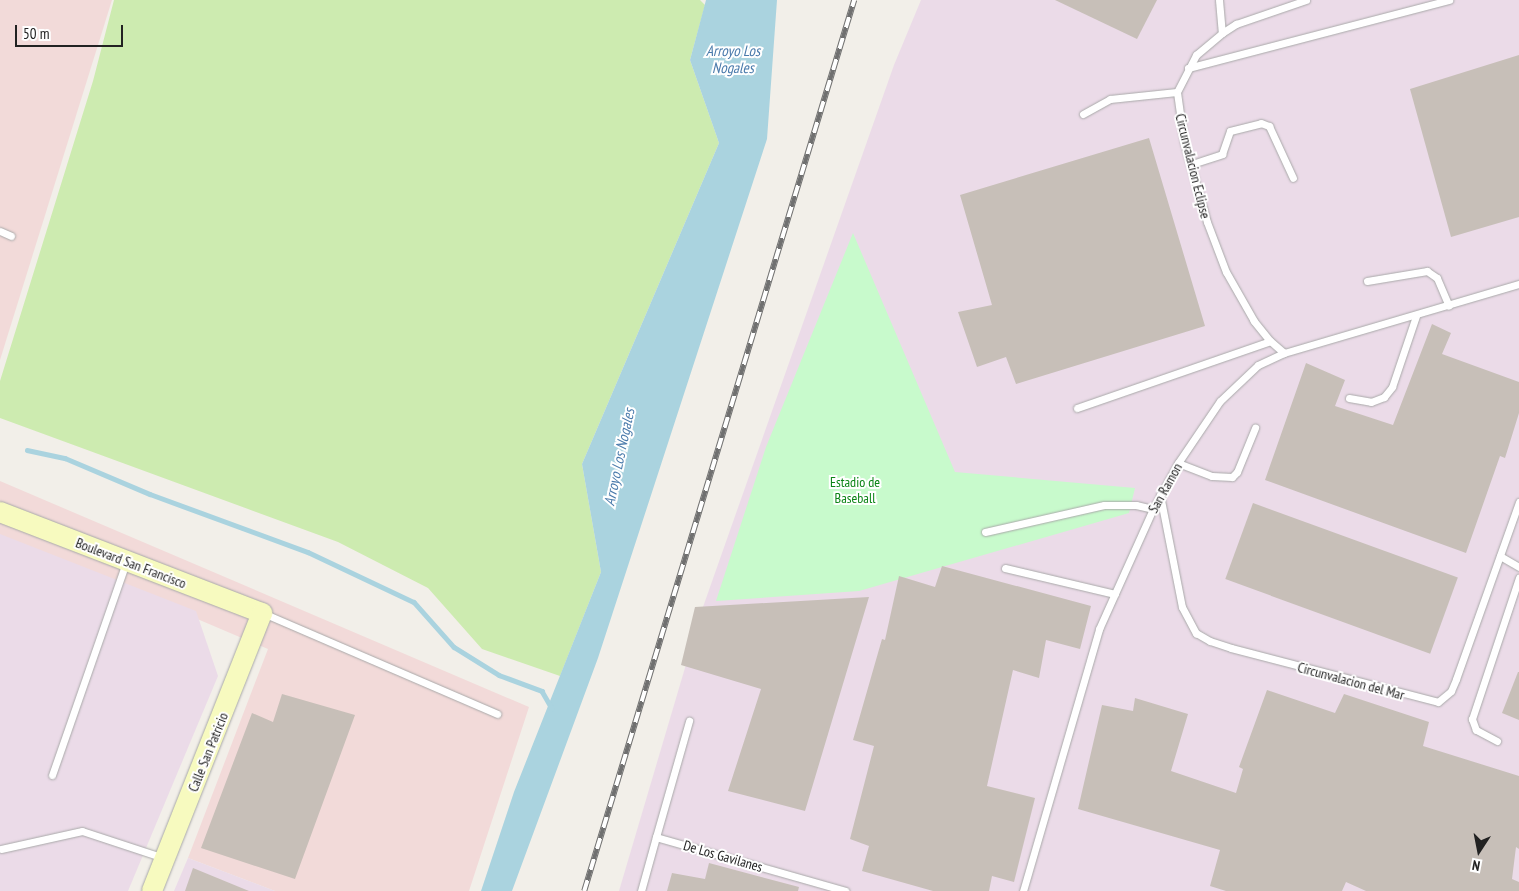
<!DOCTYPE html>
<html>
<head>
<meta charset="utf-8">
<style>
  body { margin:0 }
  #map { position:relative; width:1519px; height:891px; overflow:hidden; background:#f2efe9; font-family:"PT Sans Narrow",sans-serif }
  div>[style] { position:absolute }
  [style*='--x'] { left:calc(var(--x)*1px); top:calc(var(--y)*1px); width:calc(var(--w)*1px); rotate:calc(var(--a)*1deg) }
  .commercial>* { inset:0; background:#f2dad9 }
  .industrial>* { inset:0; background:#ebdbe8 }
  .grass>* { inset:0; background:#cdebb0 }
  .park>* { inset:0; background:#c8facc }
  .water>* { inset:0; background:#aad3df }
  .stream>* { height:4.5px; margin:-2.25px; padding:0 2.25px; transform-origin:2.25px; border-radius:2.25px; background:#aad3df }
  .building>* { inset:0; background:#c7bfb8; transform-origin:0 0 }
  .roads { filter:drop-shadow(0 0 1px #a9a9a9) drop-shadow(0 0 1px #a9a9a9) }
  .lane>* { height:7px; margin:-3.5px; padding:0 3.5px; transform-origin:3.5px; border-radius:3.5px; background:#fff }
  .secondary>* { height:20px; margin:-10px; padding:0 10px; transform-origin:10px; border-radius:10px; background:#f7fabf }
  .rail>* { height:5.5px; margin-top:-2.75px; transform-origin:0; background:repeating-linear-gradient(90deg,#fff 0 11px,#707070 0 22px); box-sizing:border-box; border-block:1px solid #707070 }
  span { translate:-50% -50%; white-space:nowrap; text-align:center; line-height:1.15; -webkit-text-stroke:4px #fff; paint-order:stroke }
  .street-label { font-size:14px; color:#222 }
  .park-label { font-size:14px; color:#0c8416 }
  .water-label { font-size:15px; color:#4a7aab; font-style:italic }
  .north { position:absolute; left:1454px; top:826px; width:50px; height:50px; -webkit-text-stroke:4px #fff; paint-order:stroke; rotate:191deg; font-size:14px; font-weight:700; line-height:20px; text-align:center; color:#222 }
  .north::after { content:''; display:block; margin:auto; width:18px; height:22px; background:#222; clip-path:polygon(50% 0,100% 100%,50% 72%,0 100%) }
  .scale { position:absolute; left:15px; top:25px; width:108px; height:22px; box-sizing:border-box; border:2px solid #222; border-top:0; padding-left:6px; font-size:15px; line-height:18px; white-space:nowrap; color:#222; -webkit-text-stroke:4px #fff; paint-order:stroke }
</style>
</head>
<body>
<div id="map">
  <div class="commercial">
    <div style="clip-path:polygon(0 0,112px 0,0 360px)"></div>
    <div style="clip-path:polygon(0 481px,529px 707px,469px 891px,275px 891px,188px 858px,268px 649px,0 535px)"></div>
  </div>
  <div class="industrial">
    <div style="clip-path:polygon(921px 0,1519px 0,1519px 891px,619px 891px,703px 607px,894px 65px)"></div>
    <div style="clip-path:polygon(0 534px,196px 611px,218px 676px,128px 891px,0 891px)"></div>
    <div style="clip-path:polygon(188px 858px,275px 891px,174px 891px)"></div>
  </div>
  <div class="grass">
    <div style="clip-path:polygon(114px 0,700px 0,705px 5px,690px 60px,719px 143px,582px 464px,601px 572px,560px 676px,482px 649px,428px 588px,338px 542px,0 418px,0 381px,93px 81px)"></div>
  </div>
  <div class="park">
    <div style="clip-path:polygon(853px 233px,955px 472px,1135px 488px,1129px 513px,859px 591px,716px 601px,766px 447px)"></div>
  </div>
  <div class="water">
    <div style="clip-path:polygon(706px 0,777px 0,767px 139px,598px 658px,512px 891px,481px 891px,514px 792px,601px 572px,582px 464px,719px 143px,690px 60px)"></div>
  </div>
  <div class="stream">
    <div style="--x:27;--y:450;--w:39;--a:12"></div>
    <div style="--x:65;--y:458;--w:92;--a:23"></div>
    <div style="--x:150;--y:494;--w:168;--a:20.2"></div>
    <div style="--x:308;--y:552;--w:117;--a:25.3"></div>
    <div style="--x:414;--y:602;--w:60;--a:48.4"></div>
    <div style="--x:454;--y:647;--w:53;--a:31.9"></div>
    <div style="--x:499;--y:675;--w:46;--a:20.4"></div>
    <div style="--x:542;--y:691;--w:20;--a:60"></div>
  </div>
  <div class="building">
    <div style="clip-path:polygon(1055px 0,1157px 0,1137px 39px)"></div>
    <div style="clip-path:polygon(1519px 55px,1519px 217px,1451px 237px,1410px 89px)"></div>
    <div style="clip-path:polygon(1149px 138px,1205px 326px,1016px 384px,1006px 357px,977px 367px,958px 312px,992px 305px,960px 195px)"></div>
    <div style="clip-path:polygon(1432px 324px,1451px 333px,1442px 354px,1519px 382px,1519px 413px,1505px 458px,1500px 456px,1466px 553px,1265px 480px,1306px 363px,1345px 380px,1335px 406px,1393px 425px)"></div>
    <div style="left:1253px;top:503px;width:218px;height:81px;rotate:20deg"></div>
    <div style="clip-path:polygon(942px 566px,1091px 606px,1080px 649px,1046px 640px,1039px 678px,1013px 670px,987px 786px,1035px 798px,1014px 882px,992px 876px,989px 891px,933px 891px,862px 871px,869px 846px,850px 839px,874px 746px,853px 740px,882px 639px,885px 640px,899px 576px,935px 587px)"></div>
    <div style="clip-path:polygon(869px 597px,805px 811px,728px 791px,761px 689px,681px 665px,695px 607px)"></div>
    <div style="clip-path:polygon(1518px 672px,1519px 672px,1519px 720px,1502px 713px)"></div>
    <div style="clip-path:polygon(1267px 690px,1335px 713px,1344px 694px,1429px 722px,1423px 746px,1519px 776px,1519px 849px,1516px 847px,1512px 879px,1519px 882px,1519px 891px,1366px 891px,1346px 882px,1342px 891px,1226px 891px,1210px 886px,1220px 850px,1078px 809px,1102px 705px,1133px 711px,1135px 698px,1188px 714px,1171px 771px,1236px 793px,1243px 769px,1239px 767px)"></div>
    <div style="clip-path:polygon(282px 694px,355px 715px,295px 879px,201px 848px,252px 713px,273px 722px)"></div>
    <div style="clip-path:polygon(709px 863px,799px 887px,798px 891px,667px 891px,672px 873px,705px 879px)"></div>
    <div style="clip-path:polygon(193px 868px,249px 891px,185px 891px)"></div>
  </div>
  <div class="roads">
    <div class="lane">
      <div style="--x:1219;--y:0;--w:33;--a:85"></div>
      <div style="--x:1188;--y:68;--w:270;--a:-14.6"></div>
      <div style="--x:1083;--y:114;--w:31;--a:-29"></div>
      <div style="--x:1110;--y:99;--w:67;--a:-6"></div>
      <div style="--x:1192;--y:164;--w:32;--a:-18"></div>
      <div style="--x:1222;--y:154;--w:24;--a:-71"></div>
      <div style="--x:1230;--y:131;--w:32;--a:-14"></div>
      <div style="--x:1261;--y:123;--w:9;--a:21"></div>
      <div style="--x:1269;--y:126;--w:57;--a:65.2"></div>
      <div style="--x:0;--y:231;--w:12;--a:24"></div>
      <div style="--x:1367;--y:281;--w:61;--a:-9.5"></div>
      <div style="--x:1427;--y:271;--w:12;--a:35"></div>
      <div style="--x:1437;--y:278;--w:30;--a:67"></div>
      <div style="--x:1284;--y:353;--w:18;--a:-139"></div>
      <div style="--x:1270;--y:341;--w:26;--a:-129"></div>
      <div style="--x:1254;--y:321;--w:56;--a:-119.7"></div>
      <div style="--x:1226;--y:272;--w:53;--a:-110.8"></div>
      <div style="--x:1207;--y:222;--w:83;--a:-106"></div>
      <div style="--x:1184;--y:142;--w:50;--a:-98"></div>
      <div style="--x:1177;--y:92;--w:42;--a:-62.8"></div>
      <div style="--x:1196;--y:55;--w:34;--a:-40"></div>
      <div style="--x:1222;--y:33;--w:17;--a:-33"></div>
      <div style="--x:1236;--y:24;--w:74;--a:-18.9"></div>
      <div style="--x:1349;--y:398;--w:22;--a:10"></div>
      <div style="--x:1371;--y:402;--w:14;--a:-21"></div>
      <div style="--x:1384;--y:397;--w:13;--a:-51"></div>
      <div style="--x:1392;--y:387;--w:75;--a:-71.3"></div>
      <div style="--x:1077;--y:408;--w:204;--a:-19.1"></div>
      <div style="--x:1178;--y:463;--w:36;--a:21"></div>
      <div style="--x:1212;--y:476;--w:20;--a:3"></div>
      <div style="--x:1232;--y:477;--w:7;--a:-45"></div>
      <div style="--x:1237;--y:472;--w:48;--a:-67.8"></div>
      <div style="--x:1160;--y:495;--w:114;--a:78.9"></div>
      <div style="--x:1182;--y:607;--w:30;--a:62"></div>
      <div style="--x:1196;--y:633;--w:16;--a:30"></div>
      <div style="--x:1210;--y:641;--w:22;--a:18"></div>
      <div style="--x:1231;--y:648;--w:214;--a:14.6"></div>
      <div style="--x:1438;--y:702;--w:17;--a:-40"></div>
      <div style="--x:1451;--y:691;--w:13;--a:-67"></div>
      <div style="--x:1456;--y:679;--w:188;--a:-70.4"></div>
      <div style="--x:985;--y:532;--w:122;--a:-12.8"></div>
      <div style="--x:1104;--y:505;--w:32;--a:0"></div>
      <div style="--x:1136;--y:505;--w:17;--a:13"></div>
      <div style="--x:1500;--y:556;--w:22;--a:30"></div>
      <div style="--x:1005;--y:568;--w:113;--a:13.3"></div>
      <div style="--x:263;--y:613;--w:255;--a:23.3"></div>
      <div style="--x:1497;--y:741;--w:24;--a:-152"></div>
      <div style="--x:1476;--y:730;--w:12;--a:-110"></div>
      <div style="--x:1472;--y:719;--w:149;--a:-71.6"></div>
      <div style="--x:52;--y:775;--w:225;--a:-70.8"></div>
      <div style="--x:656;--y:837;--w:121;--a:-74.1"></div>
      <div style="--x:1;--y:849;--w:83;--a:-12.5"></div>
      <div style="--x:82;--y:831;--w:86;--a:18.2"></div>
      <div style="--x:641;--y:891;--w:56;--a:-74.5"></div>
      <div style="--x:656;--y:837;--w:197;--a:15.9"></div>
      <div style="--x:1023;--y:891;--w:273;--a:-73.8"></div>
      <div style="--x:1099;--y:629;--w:132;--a:-65.8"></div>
      <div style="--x:1153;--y:509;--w:52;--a:-61.5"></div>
      <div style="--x:1178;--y:463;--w:75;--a:-55.9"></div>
      <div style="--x:1220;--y:401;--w:52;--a:-43.5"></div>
      <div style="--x:1258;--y:365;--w:29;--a:-25"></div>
      <div style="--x:1284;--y:353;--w:245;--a:-16.4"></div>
    </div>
    <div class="secondary">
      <div style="--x:0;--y:512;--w:281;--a:21.1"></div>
      <div style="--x:262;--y:613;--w:299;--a:111.6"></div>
    </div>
  </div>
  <div class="rail">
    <div style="--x:584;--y:891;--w:931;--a:-73.14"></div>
  </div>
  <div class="street-label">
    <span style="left:1193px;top:166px;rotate:76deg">Circunvalacion Eclipse</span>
    <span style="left:1165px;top:488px;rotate:-61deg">San Ramon</span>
    <span style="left:131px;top:563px;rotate:21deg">Boulevard San Francisco</span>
    <span style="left:1351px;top:681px;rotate:15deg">Circunvalacion del Mar</span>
    <span style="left:208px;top:752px;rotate:-68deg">Calle San Patricio</span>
    <span style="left:723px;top:856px;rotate:16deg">De Los Gavilanes</span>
  </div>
  <div class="park-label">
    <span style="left:855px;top:490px">Estadio de<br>Baseball</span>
  </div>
  <div class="water-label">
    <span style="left:733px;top:59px">Arroyo Los<br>Nogales</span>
    <span style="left:619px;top:457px;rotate:-78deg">Arroyo Los Nogales</span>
  </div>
  <div class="north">N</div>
  <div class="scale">50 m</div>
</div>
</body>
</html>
